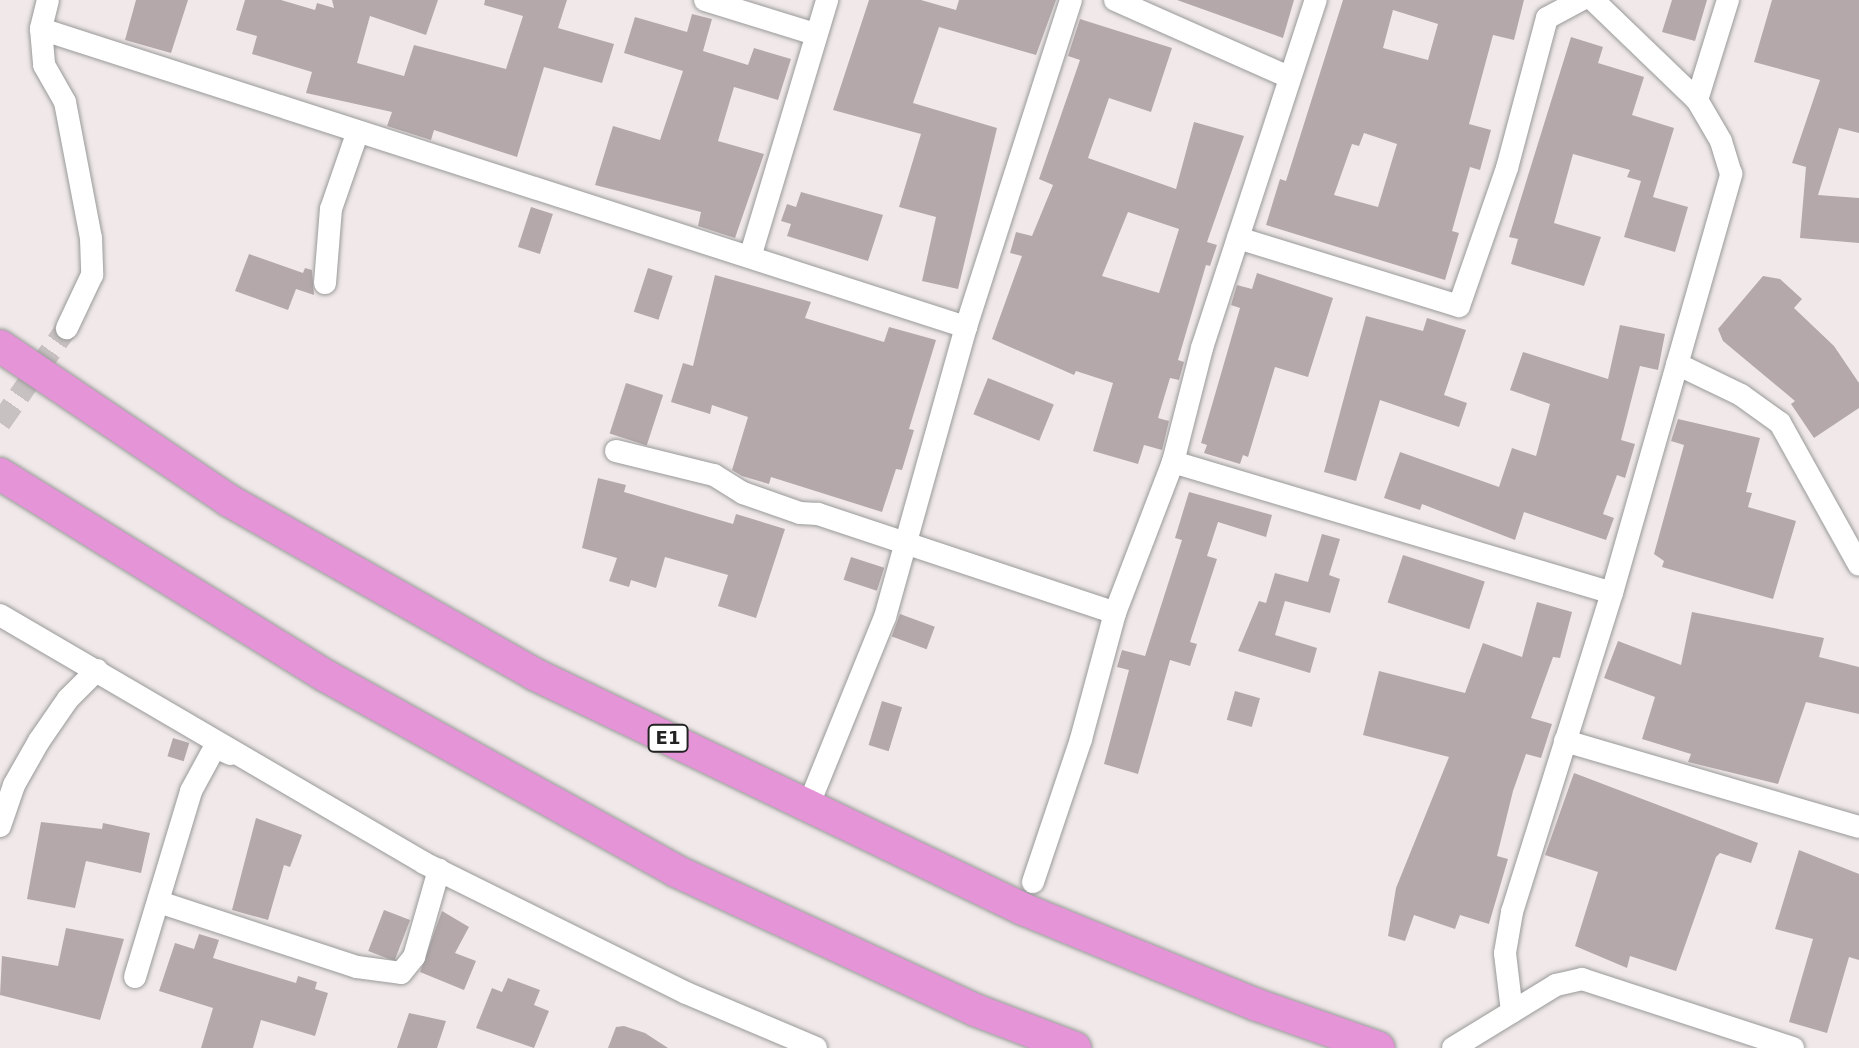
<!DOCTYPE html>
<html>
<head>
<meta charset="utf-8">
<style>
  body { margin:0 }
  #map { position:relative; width:1859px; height:1048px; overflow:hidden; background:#f1e9e9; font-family:"DejaVu Sans",sans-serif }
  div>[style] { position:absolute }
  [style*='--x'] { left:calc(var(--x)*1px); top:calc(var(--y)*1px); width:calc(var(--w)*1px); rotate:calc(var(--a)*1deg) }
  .building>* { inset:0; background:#b4a8aa; transform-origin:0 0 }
  .minor-tunnel>* { height:22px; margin-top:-11px; transform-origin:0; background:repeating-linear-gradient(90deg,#c8c1c1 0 22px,transparent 0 33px) }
  .roads { filter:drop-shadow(0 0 2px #999) drop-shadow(0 0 2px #999) }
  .minor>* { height:22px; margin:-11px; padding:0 11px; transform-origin:11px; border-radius:11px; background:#fff }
  .highway>* { height:32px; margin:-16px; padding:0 16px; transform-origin:16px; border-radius:16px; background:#e594d8 }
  span { translate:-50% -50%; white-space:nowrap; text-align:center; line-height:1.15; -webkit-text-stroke:7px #fff; paint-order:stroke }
  .shield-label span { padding:2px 6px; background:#fff; border:2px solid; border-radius:6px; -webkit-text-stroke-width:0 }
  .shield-label { font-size:18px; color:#222; font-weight:700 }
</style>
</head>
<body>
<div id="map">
  <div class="building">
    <div style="clip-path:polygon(136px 0,188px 0,171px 53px,125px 40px)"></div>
    <div style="clip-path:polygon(245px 0,281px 0,315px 10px,317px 3px,334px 8px,332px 0,438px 0,426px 35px,370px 16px,357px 63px,404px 76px,414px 45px,506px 69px,523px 16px,484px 5px,485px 0,567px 0,558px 28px,614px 44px,602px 83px,544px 67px,517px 157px,434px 130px,431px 140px,387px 126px,392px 112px,306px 93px,312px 72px,252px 54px,257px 36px,236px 30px)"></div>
    <div style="clip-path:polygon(869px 0,921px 0,956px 10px,959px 0,1056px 0,1036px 55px,939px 27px,913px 103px,997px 128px,958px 289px,922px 281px,936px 217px,899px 207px,921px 134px,833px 110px)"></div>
    <div style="clip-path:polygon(1177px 0,1294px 0,1283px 38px)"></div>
    <div style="clip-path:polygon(evenodd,1343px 0,1524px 0,1514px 40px,1493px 35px,1469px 124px,1491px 130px,1480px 170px,1470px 167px,1452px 231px,1459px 233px,1445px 280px,1266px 225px,1280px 179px,1286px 181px,1343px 0,1393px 10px,1438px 24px,1428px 60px,1383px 48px,1393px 10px,1343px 0,1364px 133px,1397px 144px,1378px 207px,1334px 195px,1352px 144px,1359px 146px,1364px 133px)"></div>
    <div style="clip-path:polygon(1672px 0,1707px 0,1695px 41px,1662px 32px)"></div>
    <div style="clip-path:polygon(1772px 0,1859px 0,1859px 133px,1839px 128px,1818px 195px,1859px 198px,1859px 243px,1800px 238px,1806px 167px,1792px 163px,1820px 80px,1754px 62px)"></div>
    <div style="clip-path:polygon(692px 14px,712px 19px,703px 51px,748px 65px,754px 48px,791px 59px,778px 100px,734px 87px,718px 141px,764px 154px,735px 238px,698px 226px,701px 212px,595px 185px,613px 126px,660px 140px,683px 71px,624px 53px,635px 17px,687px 32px)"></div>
    <div style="clip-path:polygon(evenodd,1080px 19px,1172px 48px,1151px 112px,1109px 98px,1088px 158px,1176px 189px,1194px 122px,1244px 136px,1207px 242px,1217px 245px,1210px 266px,1206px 265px,1178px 360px,1184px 362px,1179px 380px,1170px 378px,1158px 418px,1169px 421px,1162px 450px,1144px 445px,1138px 464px,1093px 451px,1113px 383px,1076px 371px,1074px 375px,992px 339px,1022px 256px,1010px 253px,1016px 232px,1032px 236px,1053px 185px,1039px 179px,1080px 60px,1068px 56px,1080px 19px,1128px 212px,1179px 229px,1159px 293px,1102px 276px,1128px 212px)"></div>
    <div style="clip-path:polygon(1571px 37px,1603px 47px,1598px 63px,1644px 77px,1632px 115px,1674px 128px,1653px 197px,1688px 207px,1675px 252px,1624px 237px,1641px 181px,1627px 177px,1630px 170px,1573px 154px,1554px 223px,1601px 237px,1584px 286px,1511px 264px,1518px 239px,1509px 237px)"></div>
    <div style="clip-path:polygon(801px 192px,883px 215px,868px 261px,787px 236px,791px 224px,781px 221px,787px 204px,796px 207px)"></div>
    <div style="left:531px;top:207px;width:23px;height:42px;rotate:18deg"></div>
    <div style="clip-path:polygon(249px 254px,303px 273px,305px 268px,312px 270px,314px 295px,296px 289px,288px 310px,235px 291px)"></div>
    <div style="left:648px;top:268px;width:26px;height:46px;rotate:18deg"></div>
    <div style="clip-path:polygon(1257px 273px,1333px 298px,1308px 377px,1275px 367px,1248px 457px,1243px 455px,1240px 464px,1204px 453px,1207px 445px,1201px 443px,1240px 308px,1231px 305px,1237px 285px,1252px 289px)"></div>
    <div style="clip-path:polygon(715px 275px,811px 302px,805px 318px,884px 342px,889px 327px,936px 340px,909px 429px,914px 430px,902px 470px,896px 469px,882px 512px,771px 477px,769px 484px,742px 476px,732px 470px,748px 417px,712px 405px,710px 414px,671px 402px,683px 363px,693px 366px)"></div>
    <div style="clip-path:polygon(1763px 276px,1780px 279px,1802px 299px,1794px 308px,1834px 346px,1859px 383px,1859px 408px,1814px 438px,1791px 404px,1795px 401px,1723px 341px,1718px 329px)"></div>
    <div style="clip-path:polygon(1366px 316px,1423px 331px,1427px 318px,1466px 330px,1444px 395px,1467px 403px,1459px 427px,1380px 400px,1356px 481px,1324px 472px)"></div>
    <div style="clip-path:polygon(1620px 325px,1665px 334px,1658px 370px,1640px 366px,1621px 440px,1635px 444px,1625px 478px,1617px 475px,1603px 514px,1614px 518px,1606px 540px,1524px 512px,1515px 540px,1422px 504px,1420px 510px,1384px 498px,1400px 452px,1499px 487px,1512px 448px,1536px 456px,1550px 404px,1510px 390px,1523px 352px,1608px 379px)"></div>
    <div style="left:988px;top:378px;width:71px;height:39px;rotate:22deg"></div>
    <div style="left:626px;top:383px;width:39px;height:53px;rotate:18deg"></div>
    <div style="clip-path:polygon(1678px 419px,1760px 438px,1746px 492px,1752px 493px,1748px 507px,1796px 521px,1773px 599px,1662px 567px,1664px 561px,1654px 554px,1684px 445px,1671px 441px)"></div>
    <div style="clip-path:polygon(598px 478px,626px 485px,624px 492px,733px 524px,736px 514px,785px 529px,756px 618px,718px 606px,728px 575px,665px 557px,656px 588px,631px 580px,629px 587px,609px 581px,617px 558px,582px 548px)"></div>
    <div style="clip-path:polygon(1189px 492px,1272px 515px,1266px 537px,1218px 522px,1207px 556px,1217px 559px,1190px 642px,1197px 644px,1190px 666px,1170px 660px,1138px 774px,1104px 764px,1129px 670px,1117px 667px,1122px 650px,1145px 656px,1182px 540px,1175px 538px)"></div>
    <div style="clip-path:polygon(1322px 534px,1340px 539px,1329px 575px,1340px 579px,1330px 613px,1285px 601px,1275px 635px,1317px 648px,1310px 673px,1238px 651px,1259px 601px,1266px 603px,1275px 573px,1308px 582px)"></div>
    <div style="left:1403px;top:555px;width:86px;height:50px;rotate:18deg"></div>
    <div style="left:851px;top:557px;width:35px;height:24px;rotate:18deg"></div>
    <div style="clip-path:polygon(1537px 602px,1572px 612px,1560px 658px,1553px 657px,1531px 718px,1552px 724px,1541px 758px,1526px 754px,1513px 791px,1497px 856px,1508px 859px,1489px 924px,1460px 915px,1455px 929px,1414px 915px,1405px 941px,1388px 936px,1396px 888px,1449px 757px,1363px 735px,1379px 671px,1465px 693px,1483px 643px,1522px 657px)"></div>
    <div style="clip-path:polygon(1692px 612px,1824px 638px,1819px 657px,1859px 667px,1859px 714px,1806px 702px,1778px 784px,1688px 762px,1691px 754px,1642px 739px,1655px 697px,1604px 678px,1618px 641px,1681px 665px)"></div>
    <div style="left:900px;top:614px;width:37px;height:24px;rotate:20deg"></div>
    <div style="left:1235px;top:691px;width:26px;height:30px;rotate:16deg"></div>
    <div style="left:882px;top:701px;width:21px;height:46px;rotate:17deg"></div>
    <div style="left:173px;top:738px;width:17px;height:19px;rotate:17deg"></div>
    <div style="clip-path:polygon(1574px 773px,1758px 843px,1751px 863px,1720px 853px,1716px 857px,1676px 971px,1630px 956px,1627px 968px,1575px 946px,1598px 872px,1545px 855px)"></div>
    <div style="clip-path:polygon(256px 818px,302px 835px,290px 867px,284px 865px,268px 920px,232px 910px)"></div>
    <div style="clip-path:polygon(41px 822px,102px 829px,103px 823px,150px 833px,141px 873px,86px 861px,75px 908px,27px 899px)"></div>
    <div style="clip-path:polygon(1799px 850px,1859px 874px,1859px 960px,1849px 957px,1827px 1033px,1789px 1022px,1813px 939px,1775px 929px)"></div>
    <div style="left:384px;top:910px;width:28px;height:44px;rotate:21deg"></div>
    <div style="clip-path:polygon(442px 911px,469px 927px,455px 953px,476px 961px,464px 990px,420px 972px)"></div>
    <div style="clip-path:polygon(66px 928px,124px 939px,100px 1020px,0 995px,2px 956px,58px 966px)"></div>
    <div style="clip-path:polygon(199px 934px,219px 940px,213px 958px,296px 983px,298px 976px,317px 982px,315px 989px,328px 993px,315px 1036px,261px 1020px,253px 1048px,201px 1048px,213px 1008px,159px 991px,175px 943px,194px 949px)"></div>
    <div style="clip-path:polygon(508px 978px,540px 990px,534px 1005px,549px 1011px,534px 1048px,476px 1028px,492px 988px,502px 992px)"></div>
    <div style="clip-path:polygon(409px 1013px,446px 1021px,437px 1048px,397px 1048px)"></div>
    <div style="clip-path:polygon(624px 1026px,645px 1033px,668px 1048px,608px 1048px,616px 1027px)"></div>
  </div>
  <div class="minor-tunnel">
    <div style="--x:0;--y:423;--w:116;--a:-54.8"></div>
  </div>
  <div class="roads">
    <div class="minor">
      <div style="--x:48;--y:0;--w:30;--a:104"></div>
      <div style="--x:41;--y:29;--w:36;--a:85"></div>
      <div style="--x:44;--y:65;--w:43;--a:60.4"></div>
      <div style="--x:65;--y:102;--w:138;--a:79.2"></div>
      <div style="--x:91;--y:238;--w:37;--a:88"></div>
      <div style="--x:92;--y:275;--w:59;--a:115.3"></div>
      <div style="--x:705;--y:0;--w:115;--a:17.2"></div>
      <div style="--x:1115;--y:0;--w:190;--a:23.9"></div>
      <div style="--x:41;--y:29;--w:972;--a:17.86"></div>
      <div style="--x:1697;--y:100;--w:105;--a:-72.8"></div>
      <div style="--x:1238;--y:238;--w:231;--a:17.1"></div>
      <div style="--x:1459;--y:306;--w:146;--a:-70.8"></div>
      <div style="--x:1507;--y:168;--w:155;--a:-75.1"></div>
      <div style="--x:1547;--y:18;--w:38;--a:-28"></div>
      <div style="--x:751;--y:254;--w:265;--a:-73.3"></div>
      <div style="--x:325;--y:283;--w:74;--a:-85.4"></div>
      <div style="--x:331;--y:209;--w:79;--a:-70.9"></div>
      <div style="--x:1677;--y:364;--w:71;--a:25.8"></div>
      <div style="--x:1741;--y:395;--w:48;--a:35.7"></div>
      <div style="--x:1780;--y:423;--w:162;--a:60.9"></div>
      <div style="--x:616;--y:451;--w:101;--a:13.8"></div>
      <div style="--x:714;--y:475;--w:34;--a:32"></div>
      <div style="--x:743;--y:493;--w:60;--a:19.3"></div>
      <div style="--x:800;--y:513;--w:18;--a:3"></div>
      <div style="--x:818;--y:514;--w:313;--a:18.4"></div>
      <div style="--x:1173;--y:462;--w:458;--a:16.6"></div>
      <div style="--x:0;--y:615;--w:491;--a:30.3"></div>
      <div style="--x:424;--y:863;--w:292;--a:26.4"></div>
      <div style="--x:686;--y:993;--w:141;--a:22.9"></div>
      <div style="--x:1565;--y:741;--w:306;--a:16.3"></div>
      <div style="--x:809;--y:804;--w:202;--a:-67.9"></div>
      <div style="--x:885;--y:617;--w:301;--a:-74.4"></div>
      <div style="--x:966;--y:327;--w:343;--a:-72.2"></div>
      <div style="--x:0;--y:826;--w:43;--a:-71.1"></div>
      <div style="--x:14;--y:785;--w:51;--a:-60.4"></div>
      <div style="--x:39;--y:741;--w:51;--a:-55.4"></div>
      <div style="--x:68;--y:699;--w:41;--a:-45"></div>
      <div style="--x:1033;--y:882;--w:151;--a:-71.4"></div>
      <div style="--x:1081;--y:739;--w:131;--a:-74.9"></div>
      <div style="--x:1115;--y:613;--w:162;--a:-69"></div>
      <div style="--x:1173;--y:462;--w:118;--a:-75.7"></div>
      <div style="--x:1202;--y:348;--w:366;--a:-71.9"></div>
      <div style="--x:162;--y:903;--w:205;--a:18.2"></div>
      <div style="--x:357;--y:967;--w:44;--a:7.8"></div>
      <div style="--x:401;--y:973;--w:21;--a:-51"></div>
      <div style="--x:414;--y:957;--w:91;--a:-74"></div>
      <div style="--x:135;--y:977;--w:194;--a:-73.2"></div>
      <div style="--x:191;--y:791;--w:50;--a:-61.4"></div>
      <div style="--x:215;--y:747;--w:17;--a:24"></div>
      <div style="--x:1512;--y:1012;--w:59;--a:-96.8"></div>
      <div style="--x:1505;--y:953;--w:42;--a:-80.3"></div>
      <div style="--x:1512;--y:912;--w:334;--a:-72.6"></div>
      <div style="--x:1612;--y:593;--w:436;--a:-74.1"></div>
      <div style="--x:1731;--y:174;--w:34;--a:-107"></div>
      <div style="--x:1721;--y:141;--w:48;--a:-120.3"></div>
      <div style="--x:1697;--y:100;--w:144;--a:-136.1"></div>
      <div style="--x:1453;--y:1048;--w:121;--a:-31.5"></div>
      <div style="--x:1556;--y:985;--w:27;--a:-13"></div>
      <div style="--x:1582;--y:979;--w:222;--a:18.1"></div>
    </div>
    <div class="highway">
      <div style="--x:0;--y:346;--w:275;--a:34"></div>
      <div style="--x:228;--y:500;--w:352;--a:29.6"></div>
      <div style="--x:534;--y:674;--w:543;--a:25.67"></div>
      <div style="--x:1023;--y:909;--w:253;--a:22.3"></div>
      <div style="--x:1257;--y:1005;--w:129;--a:19.4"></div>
      <div style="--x:0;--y:474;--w:384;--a:31.8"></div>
      <div style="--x:326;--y:676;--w:401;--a:29.1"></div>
      <div style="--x:676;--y:871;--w:330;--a:24.9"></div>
      <div style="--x:975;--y:1010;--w:107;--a:20.8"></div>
    </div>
  </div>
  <div class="shield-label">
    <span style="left:668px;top:738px">E1</span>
  </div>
</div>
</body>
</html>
